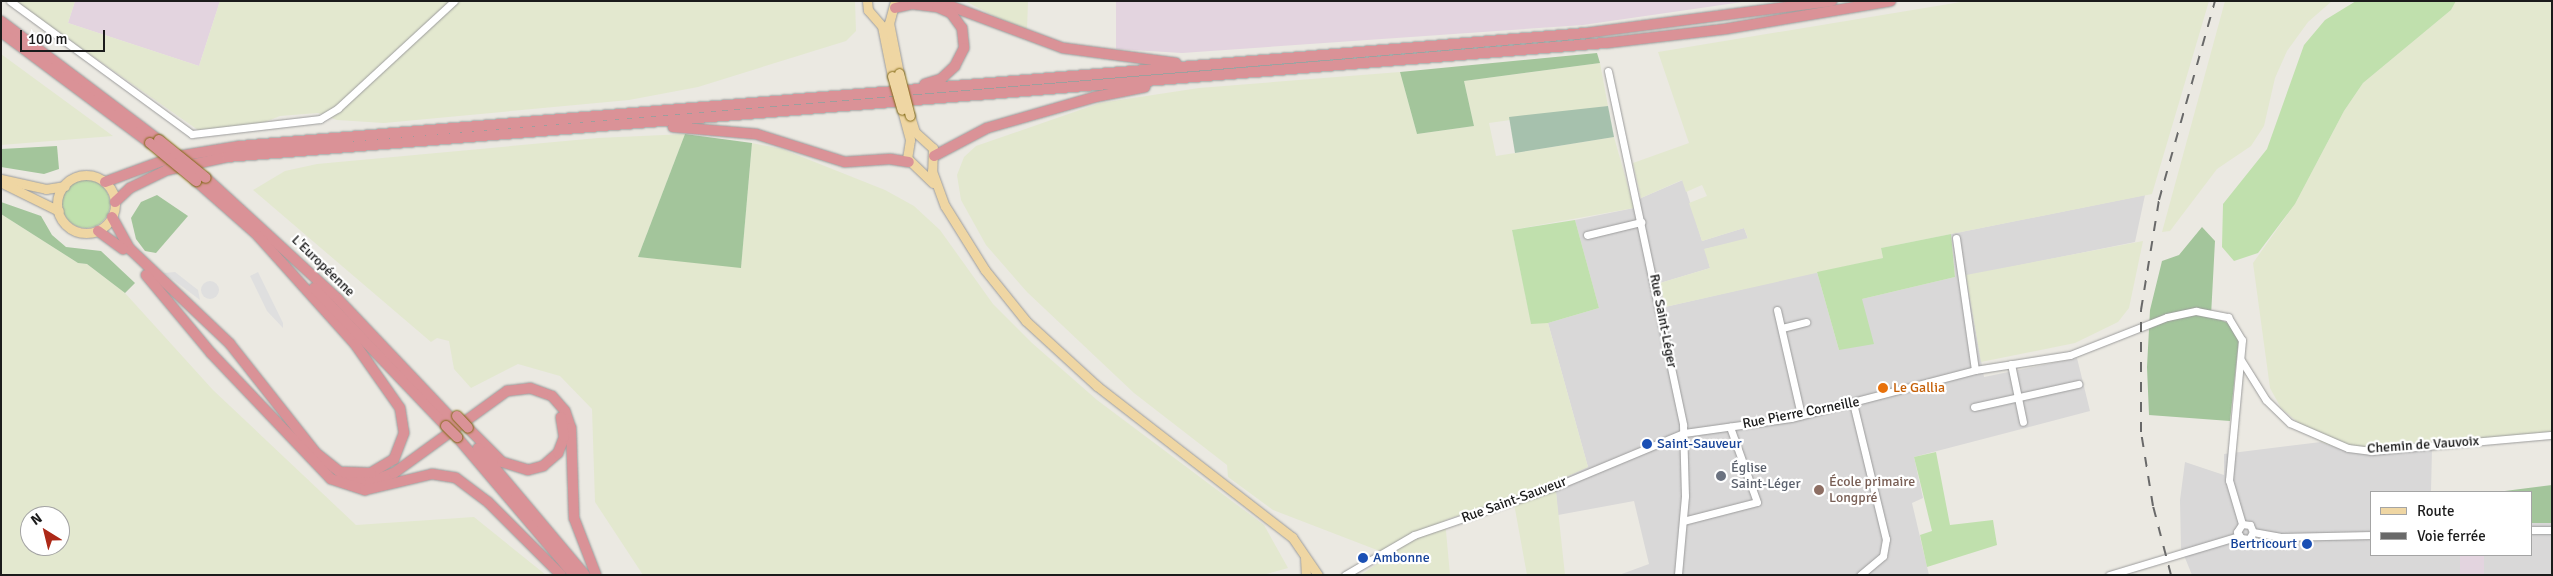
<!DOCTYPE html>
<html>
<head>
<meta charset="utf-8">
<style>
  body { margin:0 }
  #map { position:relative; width:2553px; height:576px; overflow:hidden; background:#ebe9e2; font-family:Signika,sans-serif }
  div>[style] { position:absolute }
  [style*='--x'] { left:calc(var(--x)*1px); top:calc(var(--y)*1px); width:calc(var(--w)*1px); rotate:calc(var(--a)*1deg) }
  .residential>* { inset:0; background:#d9d8d8 }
  .industrial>* { inset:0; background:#e3d4df; transform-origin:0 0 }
  .farmland>* { inset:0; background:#e3e8cf }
  .grass>* { inset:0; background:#c0e0ad }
  .round { border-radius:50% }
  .forest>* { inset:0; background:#a3c59b }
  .cemetery>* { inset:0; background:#a6c1ad }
  .parking>* { inset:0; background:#dfdfdf }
  .roads { filter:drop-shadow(0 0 1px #9c9c9c) drop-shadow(0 0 1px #9c9c9c) }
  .minor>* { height:7px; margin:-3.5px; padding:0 3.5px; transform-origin:3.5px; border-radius:3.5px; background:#fff }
  .major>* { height:9px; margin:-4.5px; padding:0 4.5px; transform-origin:4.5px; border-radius:4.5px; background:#efd6a3 }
  .major>.ring { margin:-4.5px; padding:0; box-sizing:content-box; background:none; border:9px solid #efd6a3; border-radius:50% }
  .highway>* { height:10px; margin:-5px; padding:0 5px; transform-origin:5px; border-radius:5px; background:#da9297 }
  .rail>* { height:2px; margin-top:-1px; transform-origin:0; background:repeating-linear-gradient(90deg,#696969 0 10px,transparent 0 20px) }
  .bridges { filter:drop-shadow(0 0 1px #806712) drop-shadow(0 0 1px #806712) }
  .major-bridge>* { height:9px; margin:-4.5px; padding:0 4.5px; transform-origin:4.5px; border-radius:4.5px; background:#efd6a3 }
  .highway-bridge>* { height:10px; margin:-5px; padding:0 5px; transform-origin:5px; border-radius:5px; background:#da9297 }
  .dots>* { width:14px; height:14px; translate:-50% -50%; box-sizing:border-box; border:2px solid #fff; border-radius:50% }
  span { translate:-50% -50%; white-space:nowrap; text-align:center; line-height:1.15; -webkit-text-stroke:4.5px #fff; paint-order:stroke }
  .street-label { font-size:14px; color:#1b1b1b }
  .food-label { font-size:14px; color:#c56008 }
  .left { translate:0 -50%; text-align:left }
  .transit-label { font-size:14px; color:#164399 }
  .right { translate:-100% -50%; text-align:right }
  .worship-label { font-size:14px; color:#5b616d }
  .education-label { font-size:14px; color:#785e54 }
  .frame { position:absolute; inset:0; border:2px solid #1b1b1b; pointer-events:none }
  .legend { position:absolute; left:2370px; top:491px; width:162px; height:65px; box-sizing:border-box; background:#fff; border:1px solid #a4a4a4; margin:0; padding:6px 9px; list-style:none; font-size:15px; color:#1b1b1b }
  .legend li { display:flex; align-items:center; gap:10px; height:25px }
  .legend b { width:25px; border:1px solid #a4a4a4 }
  .north { position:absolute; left:20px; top:506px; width:50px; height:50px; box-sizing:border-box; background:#fff; border:1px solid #a4a4a4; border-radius:50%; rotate:324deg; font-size:14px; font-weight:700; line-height:20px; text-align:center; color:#1b1b1b }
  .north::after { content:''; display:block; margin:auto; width:18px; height:22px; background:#ad2918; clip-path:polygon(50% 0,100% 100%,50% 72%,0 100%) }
  .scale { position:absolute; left:20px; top:30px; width:85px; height:22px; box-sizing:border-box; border:2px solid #1b1b1b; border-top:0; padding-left:6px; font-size:15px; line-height:18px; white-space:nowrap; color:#1b1b1b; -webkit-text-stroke:4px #fff; paint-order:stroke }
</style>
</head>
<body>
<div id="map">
  <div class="residential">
    <div style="clip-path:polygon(1683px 180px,1702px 241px,1744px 228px,1748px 239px,1705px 249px,1710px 268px,1660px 283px,1665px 307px,1817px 272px,1839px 350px,1862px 299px,1955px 277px,1951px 234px,2145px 195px,2135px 242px,1966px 276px,1984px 377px,2077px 358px,2090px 411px,1914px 457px,1923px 498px,1912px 503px,1929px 575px,1619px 575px,1649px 564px,1634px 501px,1558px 515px,1555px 482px,1588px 467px,1548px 323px,1599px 308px,1575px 220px,1634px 208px,1641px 198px)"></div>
    <div style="clip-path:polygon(2321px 442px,2350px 452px,2432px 449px,2431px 492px,2372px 492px,2372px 555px,2532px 555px,2532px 523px,2552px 523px,2552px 575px,2192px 575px,2181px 548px,2180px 500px,2185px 462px,2224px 475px,2224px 454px)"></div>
  </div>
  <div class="industrial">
    <div style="clip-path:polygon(75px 1px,220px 1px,199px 66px,68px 23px)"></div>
    <div style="clip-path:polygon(1116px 1px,1749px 1px,1583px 25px,1182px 53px,1116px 49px)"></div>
    <div style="left:2460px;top:555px;width:24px;height:20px"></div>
  </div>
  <div class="farmland">
    <div style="clip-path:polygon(14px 1px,75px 1px,68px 23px,199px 66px,220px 1px,855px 1px,856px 31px,846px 41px,698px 87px,629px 100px,384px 123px,337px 120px,318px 113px,280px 116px,253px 127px,198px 130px)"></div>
    <div style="clip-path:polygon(965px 1px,1028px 1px,1027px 30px,992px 15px)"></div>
    <div style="clip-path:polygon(1967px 1px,2209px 1px,2152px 194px,1881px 248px,1883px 258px,1665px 307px,1660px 283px,1710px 268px,1704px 249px,1748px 238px,1744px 228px,1702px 241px,1689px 203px,1707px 196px,1702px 185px,1686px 192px,1682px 180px,1641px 198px,1633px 163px,1689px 143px,1658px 52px)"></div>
    <div style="clip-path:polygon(2225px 1px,2332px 1px,2308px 22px,2287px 51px,2275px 78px,2264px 126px,2251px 146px,2217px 169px,2170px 231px,2162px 232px)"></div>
    <div style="clip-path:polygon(2456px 1px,2552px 1px,2552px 438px,2350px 452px,2321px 442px,2281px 408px,2270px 388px,2253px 263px,2295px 204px,2344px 111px,2363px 83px,2451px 10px)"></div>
    <div style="clip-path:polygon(1px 54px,113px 136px,1px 145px)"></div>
    <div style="clip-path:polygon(1600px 63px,1608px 106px,1489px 123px,1496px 156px,1614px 137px,1634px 208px,1512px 230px,1531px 323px,1548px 323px,1588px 467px,1555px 482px,1565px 575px,1527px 575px,1513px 498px,1445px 520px,1450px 575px,1361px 575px,1390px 555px,1273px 510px,1228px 477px,1227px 465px,1134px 393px,1027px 292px,986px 245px,961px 200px,957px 175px,964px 157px,976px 146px,1100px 103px,1199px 88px,1400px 72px,1417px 134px,1474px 126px,1464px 81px)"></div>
    <div style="clip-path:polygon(685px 134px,638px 257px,741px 267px,752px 143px,782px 149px,885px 190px,914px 206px,940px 230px,993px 304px,1032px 343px,1097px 400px,1264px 525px,1288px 568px,1263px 575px,643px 575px,595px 502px,592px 409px,560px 376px,518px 364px,471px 388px,454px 369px,449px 341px,437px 338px,431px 342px,253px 190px,285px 171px,317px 164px,598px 138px)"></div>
    <div style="clip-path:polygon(evenodd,1px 214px,78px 263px,87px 264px,125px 293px,213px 390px,356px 525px,474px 517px,546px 575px,1px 575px,1px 214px,30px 516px,60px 516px,60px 546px,30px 546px,30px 516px)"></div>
    <div style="clip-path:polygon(2143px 241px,2129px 308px,2118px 322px,2075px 343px,1981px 362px,1966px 275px)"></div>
  </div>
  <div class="grass">
    <div style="clip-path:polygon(2356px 1px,2456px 1px,2451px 10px,2363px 83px,2344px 111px,2295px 204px,2258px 253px,2234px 261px,2222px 247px,2223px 204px,2267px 149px,2304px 45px,2325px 20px)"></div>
    <div class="round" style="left:62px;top:180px;width:48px;height:48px"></div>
    <div style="clip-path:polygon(1575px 220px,1599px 308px,1548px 323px,1531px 324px,1512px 230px)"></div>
    <div style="clip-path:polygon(1951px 234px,1955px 277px,1862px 299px,1874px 344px,1839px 350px,1817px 272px,1883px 258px,1881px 248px)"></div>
    <div style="clip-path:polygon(1936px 452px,1950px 525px,1993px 520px,1997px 545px,1927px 567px,1920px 535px,1932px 531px,1914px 457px)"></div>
  </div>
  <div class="forest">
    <div style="clip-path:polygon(1597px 53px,1600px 63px,1464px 81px,1474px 126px,1417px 134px,1400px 72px)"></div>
    <div style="clip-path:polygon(685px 134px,752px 143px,741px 268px,638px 257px)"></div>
    <div style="clip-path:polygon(57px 146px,59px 169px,44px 174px,1px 167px,1px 149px)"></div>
    <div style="clip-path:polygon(157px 195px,188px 216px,156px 253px,145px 251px,136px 239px,131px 218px,141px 202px)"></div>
    <div style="clip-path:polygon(1px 202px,41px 216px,52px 235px,66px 247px,101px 251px,135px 283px,125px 293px,87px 264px,78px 263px,1px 214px)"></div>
    <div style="clip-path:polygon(2202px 227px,2215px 241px,2211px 316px,2228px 323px,2239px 338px,2230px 421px,2149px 415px,2147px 367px,2150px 310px,2162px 261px,2179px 255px)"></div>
    <div style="clip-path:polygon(2552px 485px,2552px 523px,2532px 523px,2532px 492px,2497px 492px)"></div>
  </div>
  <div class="cemetery">
    <div style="clip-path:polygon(1608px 106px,1614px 137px,1515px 153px,1509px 117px)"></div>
  </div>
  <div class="parking">
    <div style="clip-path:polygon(175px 272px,198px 290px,200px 300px,164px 273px)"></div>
    <div style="clip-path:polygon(258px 272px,283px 323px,283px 328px,267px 311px,250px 276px)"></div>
    <div class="round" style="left:201px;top:281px;width:18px;height:18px"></div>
  </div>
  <div class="roads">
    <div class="minor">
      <div style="--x:10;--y:1;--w:225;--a:36.2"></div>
      <div style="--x:192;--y:134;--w:129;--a:-6.7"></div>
      <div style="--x:320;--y:119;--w:21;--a:-31"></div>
      <div style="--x:338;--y:108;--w:158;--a:-42.7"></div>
      <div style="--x:1608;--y:71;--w:362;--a:78"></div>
      <div style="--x:1683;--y:425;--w:71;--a:88.4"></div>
      <div style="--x:1685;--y:496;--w:79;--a:95.1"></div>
      <div style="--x:1587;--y:235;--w:56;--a:-13.5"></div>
      <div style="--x:1956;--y:238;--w:133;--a:81.8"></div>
      <div style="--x:1777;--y:310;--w:108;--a:77.1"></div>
      <div style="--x:1782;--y:328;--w:25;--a:-14"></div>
      <div style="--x:2241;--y:360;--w:47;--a:58"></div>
      <div style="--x:2266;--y:400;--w:33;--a:44"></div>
      <div style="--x:2290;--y:423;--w:63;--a:23.3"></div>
      <div style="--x:2348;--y:448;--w:24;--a:7"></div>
      <div style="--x:2372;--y:451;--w:181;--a:-5.1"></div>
      <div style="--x:2011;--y:364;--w:59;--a:78.3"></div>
      <div style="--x:1853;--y:403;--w:140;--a:76.4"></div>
      <div style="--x:1886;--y:539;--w:17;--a:100"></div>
      <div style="--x:1883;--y:556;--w:30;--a:140"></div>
      <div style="--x:1974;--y:407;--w:107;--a:-12.5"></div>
      <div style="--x:1683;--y:521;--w:76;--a:-14.4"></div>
      <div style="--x:1757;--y:502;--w:80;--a:-109.8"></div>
      <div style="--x:2242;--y:524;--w:9;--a:122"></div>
      <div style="--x:2237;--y:532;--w:7;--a:56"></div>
      <div style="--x:2241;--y:538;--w:8;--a:7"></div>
      <div style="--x:2249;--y:539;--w:8;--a:-60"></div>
      <div style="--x:2242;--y:524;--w:8;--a:7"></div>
      <div style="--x:2250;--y:525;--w:8;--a:67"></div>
      <div style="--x:2532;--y:530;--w:20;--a:0"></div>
      <div style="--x:2253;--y:532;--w:27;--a:10"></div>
      <div style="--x:2280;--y:537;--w:92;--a:-1.2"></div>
      <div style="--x:1345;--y:575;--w:80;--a:-30.1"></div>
      <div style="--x:1414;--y:535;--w:148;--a:-18.9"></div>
      <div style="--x:1554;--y:487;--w:141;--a:-22.6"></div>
      <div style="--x:1684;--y:433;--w:108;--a:-8"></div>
      <div style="--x:1791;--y:418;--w:190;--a:-14.6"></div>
      <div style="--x:1975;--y:370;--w:96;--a:-9"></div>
      <div style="--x:2070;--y:355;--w:104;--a:-21.4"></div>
      <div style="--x:2167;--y:317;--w:30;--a:-12"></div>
      <div style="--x:2196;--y:311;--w:33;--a:11"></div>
      <div style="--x:2228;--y:317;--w:27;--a:59"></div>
      <div style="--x:2242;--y:340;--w:141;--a:95.3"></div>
      <div style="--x:2229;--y:480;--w:46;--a:73.5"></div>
      <div style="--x:2109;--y:575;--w:136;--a:-16.7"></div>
    </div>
    <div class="major">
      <div style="--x:867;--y:1;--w:9;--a:84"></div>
      <div style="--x:868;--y:10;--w:21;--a:49"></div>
      <div style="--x:882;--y:26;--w:51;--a:78.7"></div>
      <div style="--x:895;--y:1;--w:23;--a:105"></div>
      <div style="--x:889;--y:23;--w:51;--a:78.7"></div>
      <div style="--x:902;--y:110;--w:31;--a:75"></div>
      <div style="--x:910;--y:140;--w:18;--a:99"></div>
      <div style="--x:907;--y:158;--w:36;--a:44"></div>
      <div style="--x:910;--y:116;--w:17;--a:73"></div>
      <div style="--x:915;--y:132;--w:24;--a:42"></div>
      <div style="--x:933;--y:148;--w:23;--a:92"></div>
      <div style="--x:932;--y:171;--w:37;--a:70"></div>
      <div style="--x:945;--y:206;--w:75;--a:58"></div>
      <div style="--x:985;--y:270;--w:65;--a:51.2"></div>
      <div style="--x:1026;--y:321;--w:96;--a:42.5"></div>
      <div style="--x:1097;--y:386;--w:247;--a:37.8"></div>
      <div style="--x:1292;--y:537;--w:46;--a:55.6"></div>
      <div class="ring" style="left:57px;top:175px;width:49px;height:49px"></div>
      <div style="--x:1;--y:179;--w:46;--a:12.5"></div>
      <div style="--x:46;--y:189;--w:19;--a:-9"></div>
      <div style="--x:4;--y:184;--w:61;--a:26.1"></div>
      <div style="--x:1305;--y:557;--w:18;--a:87"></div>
    </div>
    <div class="highway">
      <div style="--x:937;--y:1;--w:134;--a:20.5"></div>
      <div style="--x:1063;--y:48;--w:114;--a:7.6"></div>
      <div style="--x:895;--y:8;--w:17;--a:-13"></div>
      <div style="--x:912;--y:4;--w:25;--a:7"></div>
      <div style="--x:937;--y:7;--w:15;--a:23"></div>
      <div style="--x:951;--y:13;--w:19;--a:54"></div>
      <div style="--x:962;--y:28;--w:20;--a:84"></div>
      <div style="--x:964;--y:48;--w:20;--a:117"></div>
      <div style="--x:955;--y:66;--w:19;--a:137"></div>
      <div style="--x:941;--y:79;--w:17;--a:163"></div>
      <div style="--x:1;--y:21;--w:198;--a:37"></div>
      <div style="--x:1;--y:32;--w:186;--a:36.7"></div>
      <div style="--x:673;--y:127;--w:83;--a:4.8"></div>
      <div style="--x:756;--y:134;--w:93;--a:17.5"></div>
      <div style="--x:845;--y:162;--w:45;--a:-3.8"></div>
      <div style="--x:890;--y:159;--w:19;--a:9"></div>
      <div style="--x:934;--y:156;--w:60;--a:-27.8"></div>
      <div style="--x:987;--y:128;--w:112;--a:-16"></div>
      <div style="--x:1095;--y:97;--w:51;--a:-11.3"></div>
      <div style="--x:206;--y:178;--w:179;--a:42.5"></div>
      <div style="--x:338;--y:299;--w:167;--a:46.5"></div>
      <div style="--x:196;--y:181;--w:89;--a:41.4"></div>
      <div style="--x:105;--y:182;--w:72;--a:-20.2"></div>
      <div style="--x:173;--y:157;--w:68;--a:-9.3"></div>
      <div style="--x:240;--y:146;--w:1351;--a:-4.8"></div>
      <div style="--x:1586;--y:33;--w:248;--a:-7.4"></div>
      <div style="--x:115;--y:202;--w:21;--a:-43"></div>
      <div style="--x:130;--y:188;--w:41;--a:-25.9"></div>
      <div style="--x:167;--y:170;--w:61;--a:-12.2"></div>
      <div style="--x:227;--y:157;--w:1384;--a:-4.73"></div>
      <div style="--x:1606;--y:43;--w:120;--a:-6.7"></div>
      <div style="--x:1725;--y:29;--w:168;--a:-9.6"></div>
      <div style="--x:112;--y:217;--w:37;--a:61"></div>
      <div style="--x:130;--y:249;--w:138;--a:43.5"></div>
      <div style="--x:230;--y:344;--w:139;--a:51.7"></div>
      <div style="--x:316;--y:453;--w:43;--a:38.5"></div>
      <div style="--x:350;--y:480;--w:20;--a:6"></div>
      <div style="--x:370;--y:482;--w:26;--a:-21"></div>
      <div style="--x:394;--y:473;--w:140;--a:-36"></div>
      <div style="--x:507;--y:391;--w:23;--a:-7"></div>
      <div style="--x:530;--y:388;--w:23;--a:20"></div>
      <div style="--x:552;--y:396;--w:20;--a:49"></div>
      <div style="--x:565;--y:411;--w:18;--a:71"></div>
      <div style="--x:571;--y:428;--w:90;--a:88.1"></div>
      <div style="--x:574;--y:518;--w:61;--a:68.9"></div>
      <div style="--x:98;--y:231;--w:31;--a:36"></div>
      <div style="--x:258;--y:236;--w:145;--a:48.1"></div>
      <div style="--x:355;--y:344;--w:78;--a:54.9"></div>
      <div style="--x:400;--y:408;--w:25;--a:81"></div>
      <div style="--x:404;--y:433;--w:28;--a:111"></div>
      <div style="--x:394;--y:459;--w:27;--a:149"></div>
      <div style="--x:371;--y:473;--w:27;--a:-178"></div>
      <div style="--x:146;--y:275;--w:102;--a:50.2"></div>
      <div style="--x:211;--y:353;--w:174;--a:46.4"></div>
      <div style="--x:331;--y:479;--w:36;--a:18"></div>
      <div style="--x:365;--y:490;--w:69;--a:-13.4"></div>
      <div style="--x:432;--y:474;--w:24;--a:9"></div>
      <div style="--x:456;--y:478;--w:40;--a:37"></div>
      <div style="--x:488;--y:502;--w:103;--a:45"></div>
      <div style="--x:314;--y:288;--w:191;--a:46.3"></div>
      <div style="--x:468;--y:428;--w:48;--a:45"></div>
      <div style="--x:502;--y:462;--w:27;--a:17"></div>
      <div style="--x:528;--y:470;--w:16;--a:-15"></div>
      <div style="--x:543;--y:466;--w:20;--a:-41"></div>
      <div style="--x:558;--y:453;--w:17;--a:-69"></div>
      <div style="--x:564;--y:437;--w:20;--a:-99"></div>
      <div style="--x:457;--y:437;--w:181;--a:49.7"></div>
      <div style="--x:478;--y:448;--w:166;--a:49.9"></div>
    </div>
  </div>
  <div class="rail">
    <div style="--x:2171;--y:575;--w:71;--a:-104.6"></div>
    <div style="--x:2153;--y:506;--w:75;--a:-99.2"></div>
    <div style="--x:2141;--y:432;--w:122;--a:-90"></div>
    <div style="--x:2141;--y:310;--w:111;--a:-80.7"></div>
    <div style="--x:2159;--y:200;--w:207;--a:-74.3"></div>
  </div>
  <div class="bridges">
    <div class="major-bridge">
      <div style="--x:899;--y:73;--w:44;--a:75.7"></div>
      <div style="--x:892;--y:76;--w:35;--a:74"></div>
    </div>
    <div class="highway-bridge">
      <div style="--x:159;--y:140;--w:60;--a:39"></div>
      <div style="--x:150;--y:143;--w:60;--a:39.6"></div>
      <div style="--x:457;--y:416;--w:16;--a:47"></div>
      <div style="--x:446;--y:426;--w:16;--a:45"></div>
    </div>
  </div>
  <div class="dots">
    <div style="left:1883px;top:388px;background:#e8710a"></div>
    <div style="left:1647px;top:444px;background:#1a4fb4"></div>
    <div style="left:1721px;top:476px;background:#6b7280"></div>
    <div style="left:1819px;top:490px;background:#8d6e63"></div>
    <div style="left:2307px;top:544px;background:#1a4fb4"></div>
    <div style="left:1363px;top:558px;background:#1a4fb4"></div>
  </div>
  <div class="street-label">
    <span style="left:323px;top:266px;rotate:44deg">L'Européenne</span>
    <span style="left:1663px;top:321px;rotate:79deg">Rue Saint-Léger</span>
    <span style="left:1801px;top:413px;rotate:-11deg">Rue Pierre Corneille</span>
    <span style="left:2423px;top:445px;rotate:-4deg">Chemin de Vauvoix</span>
    <span style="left:1514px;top:500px;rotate:-20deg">Rue Saint-Sauveur</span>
  </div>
  <div class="food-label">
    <span class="left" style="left:1893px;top:388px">Le Gallia</span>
  </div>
  <div class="transit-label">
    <span class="left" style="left:1657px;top:444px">Saint-Sauveur</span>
    <span class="right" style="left:2297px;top:544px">Bertricourt</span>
    <span class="left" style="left:1373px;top:558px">Ambonne</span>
  </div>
  <div class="worship-label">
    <span class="left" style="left:1731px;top:476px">Église<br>Saint-Léger</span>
  </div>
  <div class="education-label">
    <span class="left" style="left:1829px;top:490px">École primaire<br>Longpré</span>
  </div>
  <div class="frame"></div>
  <ul class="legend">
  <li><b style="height:6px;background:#efd6a3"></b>Route</li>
  <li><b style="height:6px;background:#696969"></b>Voie ferrée</li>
  </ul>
  <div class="north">N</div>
  <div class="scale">100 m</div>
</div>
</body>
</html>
